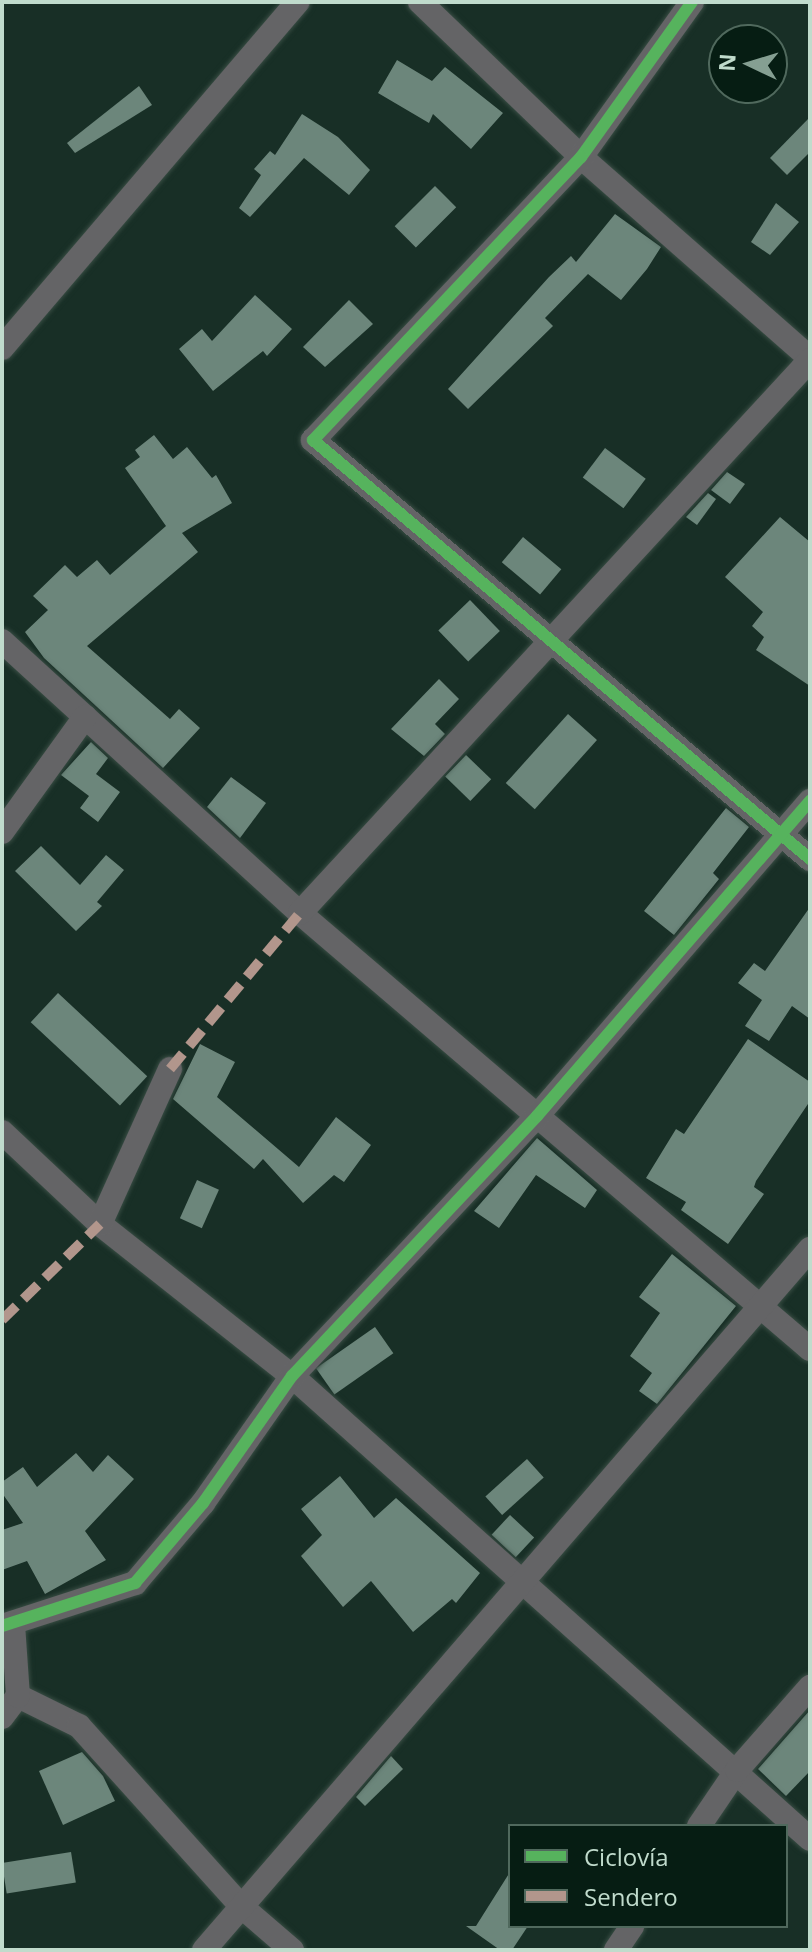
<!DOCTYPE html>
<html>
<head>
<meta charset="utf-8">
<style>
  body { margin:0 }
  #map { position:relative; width:812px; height:1952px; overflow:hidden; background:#182f26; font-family:"Open Sans",sans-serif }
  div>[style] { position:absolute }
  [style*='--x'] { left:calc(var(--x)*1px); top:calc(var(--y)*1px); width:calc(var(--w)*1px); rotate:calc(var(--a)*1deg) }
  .building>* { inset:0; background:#6c867b; transform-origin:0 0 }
  .roads { filter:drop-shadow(0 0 2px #384c43) drop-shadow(0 0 2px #384c43) }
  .street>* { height:24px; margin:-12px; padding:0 12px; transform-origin:12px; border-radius:12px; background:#646466 }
  .quiet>* { height:10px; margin-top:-5px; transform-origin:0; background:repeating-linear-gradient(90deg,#b2968c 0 20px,transparent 0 30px) }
  .cycleway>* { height:12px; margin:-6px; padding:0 6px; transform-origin:6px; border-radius:6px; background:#56b35d }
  span { translate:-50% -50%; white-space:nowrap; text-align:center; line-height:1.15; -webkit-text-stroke:8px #061d13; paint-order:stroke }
  .frame { position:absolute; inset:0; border:4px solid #c0dbcc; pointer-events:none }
  .legend { position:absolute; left:508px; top:1824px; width:280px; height:104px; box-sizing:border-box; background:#061d13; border:2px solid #50695d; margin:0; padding:10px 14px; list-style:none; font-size:24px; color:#c0dbcc }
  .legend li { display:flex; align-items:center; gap:16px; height:40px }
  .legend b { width:40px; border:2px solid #50695d }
  .north { position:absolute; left:708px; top:24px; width:80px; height:80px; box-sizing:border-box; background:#061d13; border:2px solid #50695d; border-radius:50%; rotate:274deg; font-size:22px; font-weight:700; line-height:32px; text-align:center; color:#c0dbcc }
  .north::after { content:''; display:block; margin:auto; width:28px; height:36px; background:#859f92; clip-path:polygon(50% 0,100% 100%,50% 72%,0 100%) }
</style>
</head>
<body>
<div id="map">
  <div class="building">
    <div style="clip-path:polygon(397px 60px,432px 81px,445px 67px,503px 113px,471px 149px,433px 114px,429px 123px,378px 93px)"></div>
    <div style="clip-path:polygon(139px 86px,152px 105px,75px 153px,67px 143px)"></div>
    <div style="clip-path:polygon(302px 114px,338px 137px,370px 170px,349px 195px,304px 158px,250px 217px,239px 208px,261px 175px,254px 169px,270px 151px,275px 155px)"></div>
    <div style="clip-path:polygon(810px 117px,810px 152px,787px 175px,770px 158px)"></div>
    <div style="left:435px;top:186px;width:30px;height:57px;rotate:45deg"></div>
    <div style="clip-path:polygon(776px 203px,799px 222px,770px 255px,751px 242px)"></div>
    <div style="clip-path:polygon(615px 214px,661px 247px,647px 269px,621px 300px,588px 274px,545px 318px,553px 326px,468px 409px,448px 389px,549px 277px,571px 256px,576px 262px)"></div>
    <div style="clip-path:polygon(255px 295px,292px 329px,267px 356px,263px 351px,213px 391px,179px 349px,202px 329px,212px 341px)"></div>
    <div style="clip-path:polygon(349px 300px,373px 324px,325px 367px,303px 347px)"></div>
    <div style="clip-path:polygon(154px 435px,173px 459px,187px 447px,212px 478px,216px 475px,232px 503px,182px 533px,198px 552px,87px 646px,170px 719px,179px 709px,200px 728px,163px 768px,44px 658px,25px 632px,48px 610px,33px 596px,65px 565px,77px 577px,97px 560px,110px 575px,166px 526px,125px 468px,140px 457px,135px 450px)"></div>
    <div style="left:605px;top:448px;width:51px;height:37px;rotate:37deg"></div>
    <div style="clip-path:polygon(727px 472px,745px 484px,730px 504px,711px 490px)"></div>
    <div style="clip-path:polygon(708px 493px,716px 499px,697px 525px,686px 517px)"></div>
    <div style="clip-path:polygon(780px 517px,810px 542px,810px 686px,756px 650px,764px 637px,752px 626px,763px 612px,725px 577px)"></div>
    <div style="left:523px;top:537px;width:50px;height:33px;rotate:40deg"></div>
    <div style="left:470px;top:600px;width:43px;height:44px;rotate:46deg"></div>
    <div style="clip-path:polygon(439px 679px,459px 699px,435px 724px,445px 734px,424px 756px,391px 729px)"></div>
    <div style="left:568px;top:714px;width:39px;height:93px;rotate:42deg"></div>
    <div style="clip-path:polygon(91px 742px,108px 758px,96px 774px,120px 792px,98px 822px,80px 808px,89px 796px,61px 775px)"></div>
    <div style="left:466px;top:755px;width:35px;height:30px;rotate:44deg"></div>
    <div style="clip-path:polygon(231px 777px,266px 803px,240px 838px,207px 807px)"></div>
    <div style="clip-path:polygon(726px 808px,749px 827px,713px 873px,719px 879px,674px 935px,644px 911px)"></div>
    <div style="clip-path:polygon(41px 846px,80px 885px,106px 855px,124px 870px,97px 902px,102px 906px,76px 931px,15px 871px)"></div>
    <div style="clip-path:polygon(810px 907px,810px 1019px,792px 1006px,769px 1041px,745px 1026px,762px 1000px,738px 983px,754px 963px,765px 971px)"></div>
    <div style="left:58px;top:993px;width:122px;height:40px;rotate:43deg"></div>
    <div style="clip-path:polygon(748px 1039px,810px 1082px,810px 1101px,756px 1181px,754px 1187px,764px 1194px,728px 1244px,681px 1210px,686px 1202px,646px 1178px,676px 1129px,684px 1134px)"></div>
    <div style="clip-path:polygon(200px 1044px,235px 1062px,217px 1097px,299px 1167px,336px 1117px,371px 1145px,344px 1182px,334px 1175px,303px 1203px,263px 1159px,254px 1169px,173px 1099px)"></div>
    <div style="clip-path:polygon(537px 1138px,597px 1190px,585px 1208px,536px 1175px,499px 1228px,474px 1211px)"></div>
    <div style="left:197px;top:1180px;width:24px;height:42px;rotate:24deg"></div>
    <div style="clip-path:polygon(672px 1254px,736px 1306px,657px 1404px,639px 1391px,652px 1373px,630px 1356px,660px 1313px,639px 1297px)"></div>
    <div style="left:375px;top:1327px;width:32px;height:72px;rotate:55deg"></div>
    <div style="clip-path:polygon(76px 1453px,93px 1472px,108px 1455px,134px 1479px,85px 1531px,106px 1560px,45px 1594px,27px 1561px,2px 1570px,2px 1530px,23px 1523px,2px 1493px,2px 1482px,23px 1467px,37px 1487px)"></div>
    <div style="left:527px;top:1459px;width:25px;height:56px;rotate:48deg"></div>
    <div style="clip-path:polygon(340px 1476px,374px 1518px,396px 1498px,480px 1573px,456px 1603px,452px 1599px,413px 1632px,371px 1581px,343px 1607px,301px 1556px,322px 1535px,301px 1509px)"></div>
    <div style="left:510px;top:1515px;width:33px;height:27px;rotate:43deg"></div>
    <div style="clip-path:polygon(810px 1710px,810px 1771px,786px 1796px,758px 1769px)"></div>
    <div style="clip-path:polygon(82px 1752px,103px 1776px,115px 1801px,63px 1825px,39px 1771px)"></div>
    <div style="clip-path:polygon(391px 1756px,403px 1769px,365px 1806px,356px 1797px)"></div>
    <div style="left:71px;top:1852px;width:31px;height:70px;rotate:81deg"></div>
    <div style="clip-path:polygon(510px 1872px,510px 1926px,528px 1926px,512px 1950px,500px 1950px,466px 1926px,476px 1926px)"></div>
  </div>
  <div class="roads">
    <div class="street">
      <div style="--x:420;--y:2;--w:223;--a:43.9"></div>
      <div style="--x:581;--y:157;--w:305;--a:41.3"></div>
      <div style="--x:692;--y:2;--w:191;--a:125.6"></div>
      <div style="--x:581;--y:157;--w:390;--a:133.4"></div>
      <div style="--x:313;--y:440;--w:650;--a:40.13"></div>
      <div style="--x:2;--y:348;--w:455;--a:-49.5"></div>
      <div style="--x:2;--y:641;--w:403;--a:42.4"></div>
      <div style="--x:300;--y:913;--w:671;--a:40.53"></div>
      <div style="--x:2;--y:832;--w:142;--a:-54.2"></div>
      <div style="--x:300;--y:913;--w:752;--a:-47.32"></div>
      <div style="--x:2;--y:1132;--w:134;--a:43.2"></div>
      <div style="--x:100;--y:1224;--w:245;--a:38.4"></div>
      <div style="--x:292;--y:1376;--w:695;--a:41.79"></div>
      <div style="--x:100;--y:1224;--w:170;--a:-65.7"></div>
      <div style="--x:2;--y:1626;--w:140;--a:-17.9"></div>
      <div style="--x:135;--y:1583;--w:105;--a:-49.6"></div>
      <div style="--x:203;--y:1503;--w:155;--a:-55"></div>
      <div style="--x:292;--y:1376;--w:357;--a:-46.7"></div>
      <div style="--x:537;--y:1116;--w:417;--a:-49.1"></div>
      <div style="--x:18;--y:1696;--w:68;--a:26.2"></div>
      <div style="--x:79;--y:1726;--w:244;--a:48"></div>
      <div style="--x:242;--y:1907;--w:66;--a:40.7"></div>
      <div style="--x:2;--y:1717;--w:26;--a:-53"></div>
      <div style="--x:18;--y:1696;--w:72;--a:-94"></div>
      <div style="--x:699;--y:1826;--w:68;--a:-55.8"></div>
      <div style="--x:737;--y:1770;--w:111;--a:-48.7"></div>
      <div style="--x:204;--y:1950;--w:927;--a:-49.16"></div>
      <div style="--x:616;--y:1950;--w:29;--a:-56"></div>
    </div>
  </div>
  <div class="quiet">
    <div style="--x:170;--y:1069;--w:203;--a:-50.2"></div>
    <div style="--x:2;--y:1320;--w:137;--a:-44.4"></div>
  </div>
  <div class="cycleway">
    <div style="--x:692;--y:2;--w:191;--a:125.6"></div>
    <div style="--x:581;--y:157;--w:390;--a:133.4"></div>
    <div style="--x:313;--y:440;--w:650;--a:40.13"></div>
    <div style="--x:2;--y:1626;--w:140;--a:-17.9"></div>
    <div style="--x:135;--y:1583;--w:105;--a:-49.6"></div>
    <div style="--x:203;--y:1503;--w:155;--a:-55"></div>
    <div style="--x:292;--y:1376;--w:357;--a:-46.7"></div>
    <div style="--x:537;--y:1116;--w:417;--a:-49.1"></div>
  </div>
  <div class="frame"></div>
  <ul class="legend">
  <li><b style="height:10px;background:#56b35d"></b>Ciclovía</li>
  <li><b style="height:10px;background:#b2968c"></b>Sendero</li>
  </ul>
  <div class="north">N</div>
</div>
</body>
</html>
